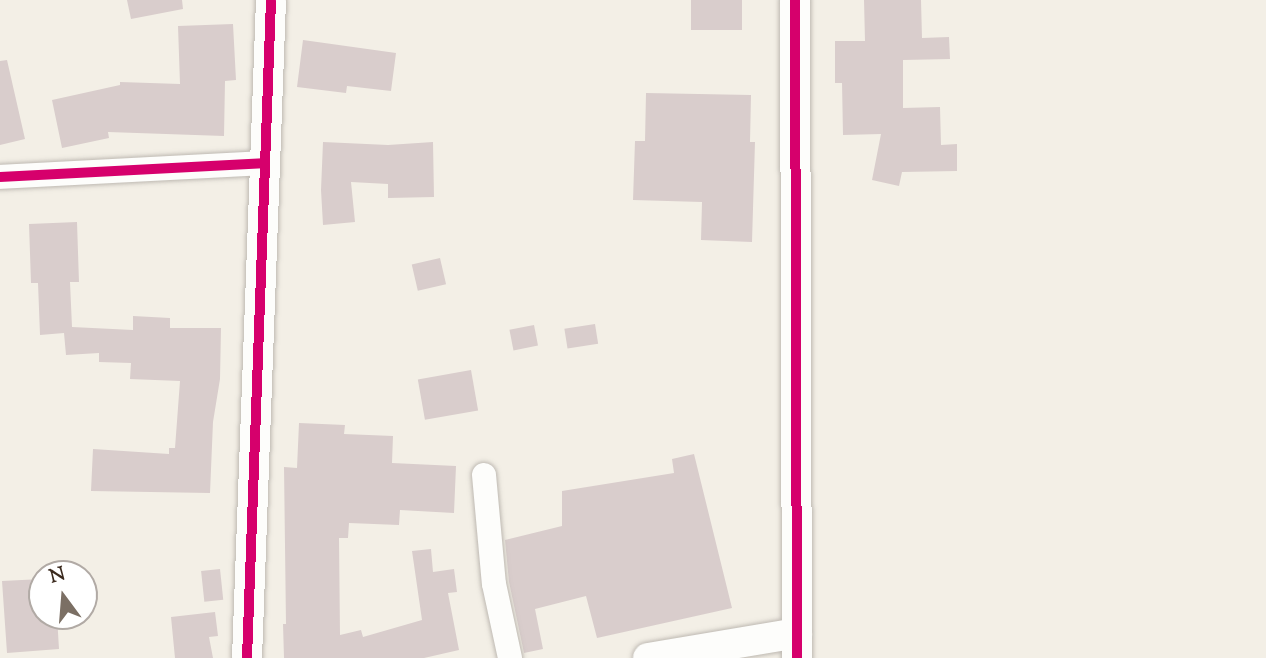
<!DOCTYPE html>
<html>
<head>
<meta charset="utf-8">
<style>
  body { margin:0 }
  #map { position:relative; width:1266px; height:658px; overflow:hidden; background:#f3efe6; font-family:"Sorts Mill Goudy",serif }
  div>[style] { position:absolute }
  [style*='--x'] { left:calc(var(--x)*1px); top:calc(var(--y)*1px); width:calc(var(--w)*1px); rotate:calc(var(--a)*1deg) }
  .building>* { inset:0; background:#d9cdcc; transform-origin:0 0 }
  .roads { filter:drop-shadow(0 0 2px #beb9b2) drop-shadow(0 0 2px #beb9b2) }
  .minor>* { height:24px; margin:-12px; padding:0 12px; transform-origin:12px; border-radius:12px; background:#fdfdfb }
  .tertiary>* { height:30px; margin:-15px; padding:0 15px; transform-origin:15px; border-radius:15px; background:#fdfdfb }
  .cycleway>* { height:10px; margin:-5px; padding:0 5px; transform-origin:5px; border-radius:5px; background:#d6006c }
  span { translate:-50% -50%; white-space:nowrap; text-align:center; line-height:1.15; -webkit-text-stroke:6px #fff; paint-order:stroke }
  .north { position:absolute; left:28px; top:560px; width:70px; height:70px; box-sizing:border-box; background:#fff; border:2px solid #b1aaa5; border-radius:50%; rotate:344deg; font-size:19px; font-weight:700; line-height:28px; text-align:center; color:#3b2a1e }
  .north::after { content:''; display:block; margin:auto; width:24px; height:32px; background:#7b6f64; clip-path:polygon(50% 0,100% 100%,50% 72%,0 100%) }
</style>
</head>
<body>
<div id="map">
  <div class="building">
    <div style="clip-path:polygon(127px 0,182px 0,183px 9px,131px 19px)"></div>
    <div style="left:691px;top:0;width:51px;height:30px"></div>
    <div style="clip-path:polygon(864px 0,921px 0,922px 38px,949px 37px,950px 59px,903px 60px,903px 108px,940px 107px,941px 145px,957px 144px,957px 171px,902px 172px,899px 186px,872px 180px,881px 134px,843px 135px,842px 83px,835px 83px,835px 41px,865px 41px)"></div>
    <div style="clip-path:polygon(233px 24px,236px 80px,225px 81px,224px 136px,108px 132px,109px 138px,62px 148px,52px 100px,120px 85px,120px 82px,180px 84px,178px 26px)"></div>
    <div style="clip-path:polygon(303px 40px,396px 53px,391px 91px,347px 86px,346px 93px,297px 87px)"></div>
    <div style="clip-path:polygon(7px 60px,25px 139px,0 145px,0 61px)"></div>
    <div style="clip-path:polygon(646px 93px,751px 95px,750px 142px,755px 142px,752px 242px,701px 240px,702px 202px,633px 200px,635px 141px,645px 141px)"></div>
    <div style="clip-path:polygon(323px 142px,388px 145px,433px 142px,434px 197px,388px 198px,388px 184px,351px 182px,355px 222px,323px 225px,321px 190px)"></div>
    <div style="clip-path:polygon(77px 222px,79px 282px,70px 282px,72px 327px,133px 330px,133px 316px,170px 318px,170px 328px,221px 328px,220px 379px,213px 422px,210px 493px,91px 491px,93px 449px,169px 454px,169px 448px,175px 448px,180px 381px,130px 379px,131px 363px,99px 362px,99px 353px,66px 355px,64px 333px,40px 335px,38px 283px,31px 283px,29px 224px)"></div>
    <div style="left:440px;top:258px;width:27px;height:29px;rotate:77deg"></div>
    <div style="left:595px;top:324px;width:20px;height:31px;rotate:81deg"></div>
    <div style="left:534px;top:325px;width:21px;height:25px;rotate:79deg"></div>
    <div style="left:471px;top:370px;width:41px;height:54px;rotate:80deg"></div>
    <div style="clip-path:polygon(299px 423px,345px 425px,344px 434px,393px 436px,392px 463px,456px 466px,454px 513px,400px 510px,399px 525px,349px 523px,348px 538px,339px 538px,340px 635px,361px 630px,363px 637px,422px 620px,412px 551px,431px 549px,433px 572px,454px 569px,457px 592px,448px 593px,459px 650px,424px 658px,284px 658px,283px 624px,286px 624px,284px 467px,297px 468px)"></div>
    <div style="clip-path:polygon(694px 454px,732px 608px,597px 638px,586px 596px,535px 609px,543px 649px,524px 653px,509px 582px,505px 540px,562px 526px,562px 491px,674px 473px,672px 459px)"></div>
    <div style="left:220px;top:569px;width:31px;height:19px;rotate:84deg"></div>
    <div style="clip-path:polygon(42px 579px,42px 616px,57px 616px,59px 649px,7px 653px,2px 581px)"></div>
    <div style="clip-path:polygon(215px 612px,218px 636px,209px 637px,213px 658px,175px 658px,171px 617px)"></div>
  </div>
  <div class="roads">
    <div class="minor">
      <div style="--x:0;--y:177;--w:263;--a:-3"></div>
      <div style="--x:484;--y:475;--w:109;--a:84.8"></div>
      <div style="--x:494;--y:584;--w:76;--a:77.8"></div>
    </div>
    <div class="tertiary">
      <div style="--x:795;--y:0;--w:658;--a:89.83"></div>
      <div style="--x:247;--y:658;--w:658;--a:-87.91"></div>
      <div style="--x:648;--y:658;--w:151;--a:-9.5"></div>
    </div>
  </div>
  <div class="cycleway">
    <div style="--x:795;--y:0;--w:658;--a:89.83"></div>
    <div style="--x:0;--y:177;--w:263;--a:-3"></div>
    <div style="--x:247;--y:658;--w:658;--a:-87.91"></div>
  </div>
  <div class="north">N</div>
</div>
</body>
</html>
